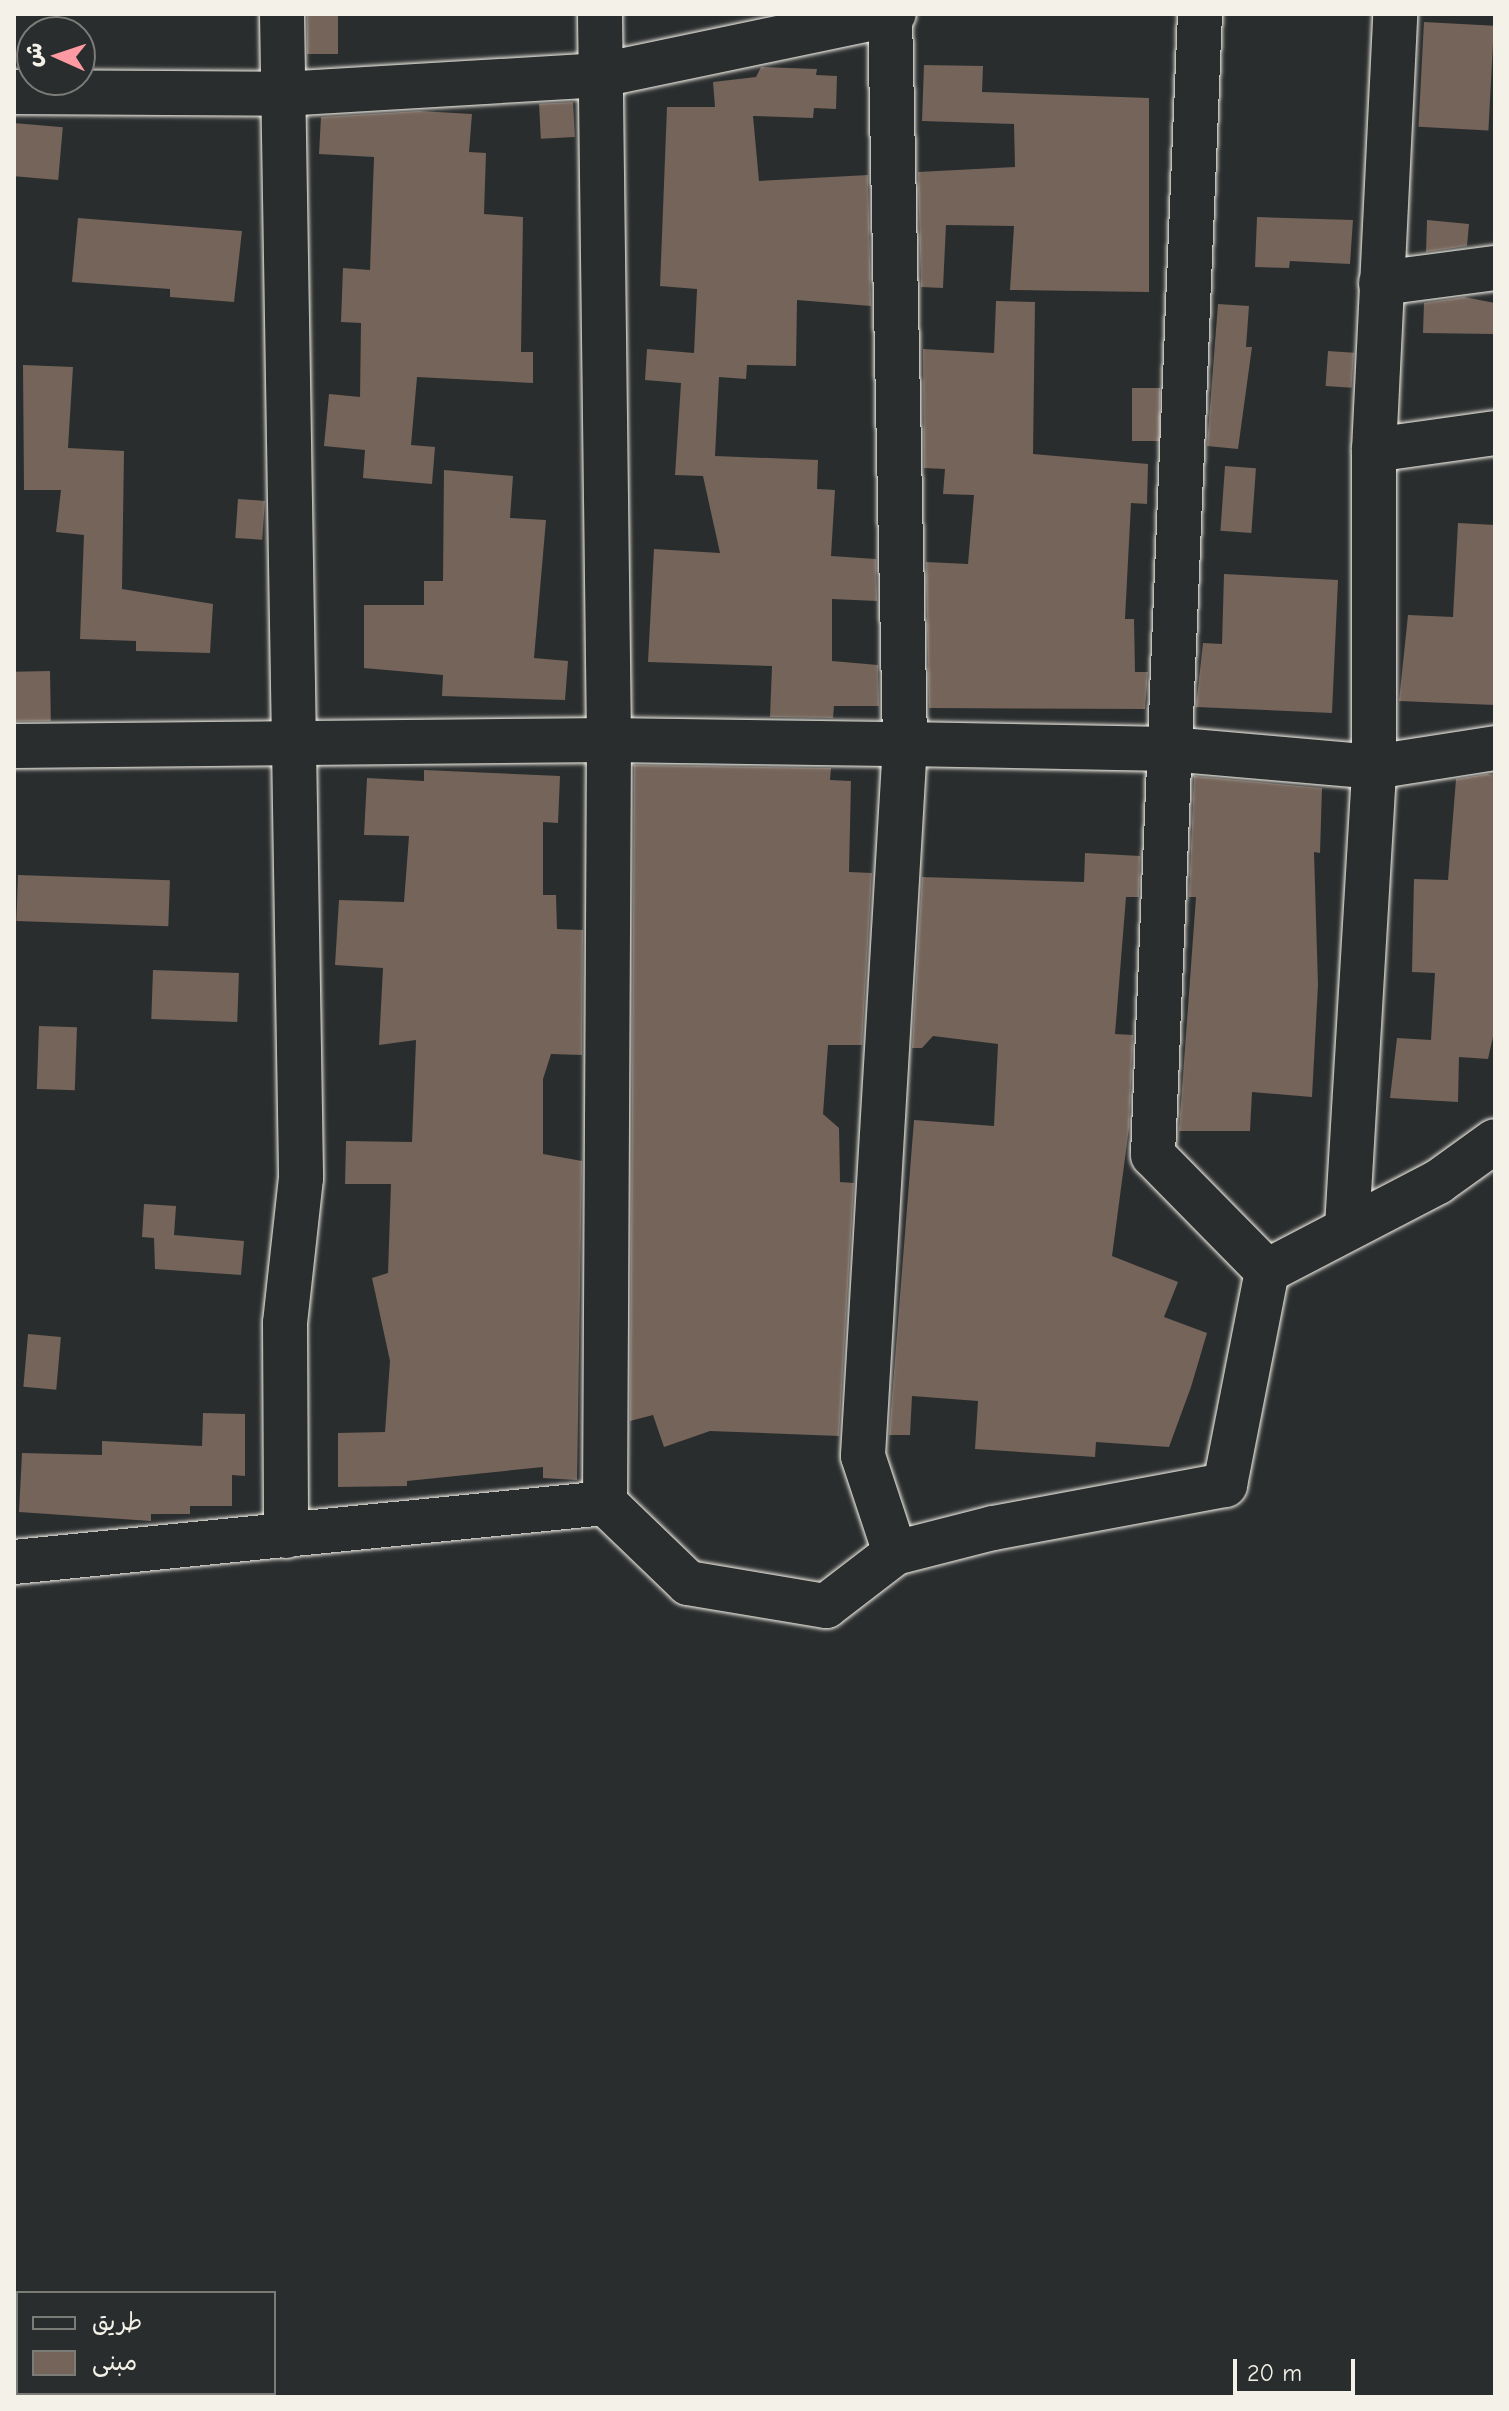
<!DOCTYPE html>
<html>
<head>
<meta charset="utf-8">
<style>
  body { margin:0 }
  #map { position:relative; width:1509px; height:2411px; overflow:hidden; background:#2a2d2e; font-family:"Comic Neue","Playpen Sans Arabic",sans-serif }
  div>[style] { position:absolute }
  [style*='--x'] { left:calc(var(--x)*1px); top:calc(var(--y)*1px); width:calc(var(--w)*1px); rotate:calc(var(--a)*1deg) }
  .building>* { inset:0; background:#74645a; transform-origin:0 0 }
  .roads { filter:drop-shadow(0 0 2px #f4f1e8) drop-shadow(0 0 2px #f4f1e8) }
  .minor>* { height:44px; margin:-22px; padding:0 22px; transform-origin:22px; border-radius:22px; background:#2a2d2e }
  span { translate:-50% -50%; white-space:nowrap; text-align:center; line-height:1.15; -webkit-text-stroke:7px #2a2d2e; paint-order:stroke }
  .frame { position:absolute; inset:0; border:16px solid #f4f1e8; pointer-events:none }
  .legend { position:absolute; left:16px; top:2291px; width:260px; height:104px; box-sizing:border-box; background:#2a2d2e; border:2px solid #7b7b78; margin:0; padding:10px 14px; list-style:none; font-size:24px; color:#f4f1e8 }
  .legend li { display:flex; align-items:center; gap:16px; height:40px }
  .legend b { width:40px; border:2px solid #7b7b78 }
  .north { position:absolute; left:16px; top:16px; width:80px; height:80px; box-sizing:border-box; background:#2a2d2e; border:2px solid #7b7b78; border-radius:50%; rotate:273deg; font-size:22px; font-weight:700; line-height:32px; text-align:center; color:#f4f1e8 }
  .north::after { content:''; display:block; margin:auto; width:28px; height:36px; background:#ff9aa2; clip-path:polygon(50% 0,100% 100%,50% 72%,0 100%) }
  .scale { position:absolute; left:1233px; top:2359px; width:122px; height:36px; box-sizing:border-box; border:4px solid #f4f1e8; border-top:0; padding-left:10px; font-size:24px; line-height:28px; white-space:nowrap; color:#f4f1e8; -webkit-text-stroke:6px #2a2d2e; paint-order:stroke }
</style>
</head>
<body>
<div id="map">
  <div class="building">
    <div style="left:307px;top:14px;width:31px;height:40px"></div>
    <div style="left:1424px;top:22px;width:70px;height:105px;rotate:3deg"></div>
    <div style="clip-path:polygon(924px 65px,983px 66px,982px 92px,1149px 98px,1149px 292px,1010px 290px,1014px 226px,946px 225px,943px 288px,921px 287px,918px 172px,1015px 167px,1014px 124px,922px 121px)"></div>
    <div style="clip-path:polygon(761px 67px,817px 69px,816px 75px,837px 76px,836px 109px,814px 108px,813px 118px,753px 116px,759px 181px,868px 175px,871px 306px,797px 300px,796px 366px,747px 365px,746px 379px,719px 377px,715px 456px,818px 460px,817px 489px,835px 490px,831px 556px,876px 559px,877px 601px,832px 599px,832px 661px,878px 665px,879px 706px,834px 706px,833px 718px,770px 717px,772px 666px,648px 662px,654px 549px,720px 553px,703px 476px,675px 475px,681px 383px,645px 380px,647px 349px,694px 353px,697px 289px,660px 286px,667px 107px,715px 107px,713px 82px,756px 77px)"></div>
    <div style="left:573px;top:102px;width:35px;height:34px;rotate:87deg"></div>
    <div style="clip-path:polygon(419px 111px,472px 114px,469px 152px,486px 153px,484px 214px,523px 217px,521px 352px,533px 352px,533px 383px,417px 377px,411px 445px,435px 447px,432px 484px,363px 478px,365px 450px,324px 446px,329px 394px,360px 397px,361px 323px,341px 322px,343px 268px,370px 270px,374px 157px,319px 154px,321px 117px)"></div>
    <div style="left:14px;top:123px;width:49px;height:53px;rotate:5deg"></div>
    <div style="clip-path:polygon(1257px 217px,1353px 220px,1350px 264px,1290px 261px,1289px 268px,1255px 267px)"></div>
    <div style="clip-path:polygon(78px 218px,242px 231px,234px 302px,170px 297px,170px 289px,72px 282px)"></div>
    <div style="clip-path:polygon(1427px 220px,1469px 224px,1467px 246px,1426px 252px)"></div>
    <div style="clip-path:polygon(1464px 297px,1495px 303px,1495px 334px,1423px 333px,1424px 303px)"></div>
    <div style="clip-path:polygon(996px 301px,1035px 302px,1033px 454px,1148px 464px,1147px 504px,1131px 503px,1125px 619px,1134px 619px,1135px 672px,1148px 672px,1145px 709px,929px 708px,926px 562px,968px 564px,974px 495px,943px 494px,945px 469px,924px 468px,923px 349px,994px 353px)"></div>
    <div style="clip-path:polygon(1218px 304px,1249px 306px,1246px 347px,1252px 347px,1238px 449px,1207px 446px)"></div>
    <div style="left:1328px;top:351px;width:26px;height:35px;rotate:4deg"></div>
    <div style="clip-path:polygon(23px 365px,73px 367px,68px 448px,124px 451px,122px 589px,213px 604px,210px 653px,136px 651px,136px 641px,80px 639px,84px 535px,56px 532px,61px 490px,24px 490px)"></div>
    <div style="left:1132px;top:388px;width:28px;height:53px"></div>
    <div style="left:1225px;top:466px;width:31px;height:65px;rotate:4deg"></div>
    <div style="clip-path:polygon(444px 470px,513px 476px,510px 518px,546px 520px,534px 658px,568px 661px,565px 700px,442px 696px,443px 675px,364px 668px,364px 605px,424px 605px,424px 581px,443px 581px)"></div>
    <div style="left:238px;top:499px;width:27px;height:39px;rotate:4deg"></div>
    <div style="clip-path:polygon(1458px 523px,1495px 525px,1495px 705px,1399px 701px,1408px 615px,1453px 617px)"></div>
    <div style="clip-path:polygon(1224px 574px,1338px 580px,1332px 713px,1196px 707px,1203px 643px,1222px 644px)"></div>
    <div style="left:50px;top:671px;width:50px;height:36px;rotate:89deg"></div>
    <div style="clip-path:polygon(634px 765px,831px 768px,830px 780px,851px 781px,849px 872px,872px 873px,862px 1045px,828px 1045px,823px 1114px,839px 1128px,840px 1182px,854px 1183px,839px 1436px,710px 1431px,664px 1447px,653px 1415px,630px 1421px)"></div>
    <div style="clip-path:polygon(424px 770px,560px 776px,558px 823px,543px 822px,543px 895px,556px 895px,557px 929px,583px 930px,582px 1055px,551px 1054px,543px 1079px,543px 1154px,582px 1161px,577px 1480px,543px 1478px,543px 1467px,407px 1481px,407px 1486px,338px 1487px,338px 1433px,385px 1432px,390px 1361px,372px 1278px,388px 1273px,391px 1184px,345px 1184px,346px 1141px,412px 1142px,416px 1040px,379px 1045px,383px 968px,335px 965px,339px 900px,404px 902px,409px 836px,364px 835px,367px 778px,424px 781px)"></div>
    <div style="clip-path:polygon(1487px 774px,1495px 775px,1495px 1028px,1488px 1059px,1459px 1057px,1458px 1102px,1390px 1098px,1397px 1038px,1431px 1040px,1435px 973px,1412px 972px,1414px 879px,1448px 880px,1456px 779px)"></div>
    <div style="clip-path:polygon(1194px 776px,1322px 788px,1320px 853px,1314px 852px,1318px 985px,1312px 1097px,1252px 1092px,1250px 1131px,1179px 1131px,1196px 897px,1189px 897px)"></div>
    <div style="clip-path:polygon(1085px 853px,1140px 856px,1139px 897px,1126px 897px,1115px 1034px,1133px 1035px,1129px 1128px,1112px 1256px,1178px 1282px,1164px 1317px,1207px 1333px,1191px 1387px,1169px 1447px,1096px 1442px,1095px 1457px,975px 1449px,978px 1401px,912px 1396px,910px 1435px,889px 1435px,914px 1120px,994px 1126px,998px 1044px,933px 1036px,922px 1048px,912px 1048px,922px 877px,1084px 882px)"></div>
    <div style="left:18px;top:875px;width:152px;height:46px;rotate:2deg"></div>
    <div style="left:153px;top:970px;width:86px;height:49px;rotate:2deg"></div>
    <div style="left:39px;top:1026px;width:38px;height:63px;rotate:2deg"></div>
    <div style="clip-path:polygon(144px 1204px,176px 1206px,174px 1235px,244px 1241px,241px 1275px,155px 1269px,154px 1238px,142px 1237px)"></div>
    <div style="left:28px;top:1334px;width:33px;height:53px;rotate:5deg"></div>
    <div style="clip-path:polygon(203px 1413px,245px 1414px,245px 1476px,232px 1475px,232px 1506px,190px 1506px,190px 1514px,151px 1514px,151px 1521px,19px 1512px,22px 1453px,102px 1455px,102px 1441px,202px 1446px)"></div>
  </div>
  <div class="roads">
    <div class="minor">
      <div style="--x:282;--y:14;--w:1164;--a:89.06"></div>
      <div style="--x:301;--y:1178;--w:146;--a:96.3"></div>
      <div style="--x:285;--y:1323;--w:213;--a:89.7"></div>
      <div style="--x:600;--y:14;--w:726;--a:89.29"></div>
      <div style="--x:609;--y:740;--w:763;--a:90.3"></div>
      <div style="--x:890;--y:14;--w:730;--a:88.82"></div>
      <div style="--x:905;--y:744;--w:713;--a:93.38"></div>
      <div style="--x:863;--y:1456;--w:102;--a:71.7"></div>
      <div style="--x:1200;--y:14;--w:1142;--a:92.36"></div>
      <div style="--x:1153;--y:1155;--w:163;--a:45.5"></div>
      <div style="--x:14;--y:92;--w:268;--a:0.4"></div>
      <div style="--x:282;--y:94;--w:320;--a:-3.4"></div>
      <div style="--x:601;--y:75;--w:299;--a:-11.8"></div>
      <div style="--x:1381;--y:283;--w:115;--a:-7.5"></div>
      <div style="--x:1374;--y:450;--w:122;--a:-8"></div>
      <div style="--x:14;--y:746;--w:595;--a:-0.58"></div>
      <div style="--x:609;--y:740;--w:296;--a:0.8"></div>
      <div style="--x:905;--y:744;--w:264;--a:1.1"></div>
      <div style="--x:1169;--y:749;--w:206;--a:5"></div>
      <div style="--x:1374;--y:767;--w:122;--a:-8.9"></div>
      <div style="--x:1347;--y:1227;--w:461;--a:-86.6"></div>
      <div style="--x:1374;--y:767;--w:317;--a:-90"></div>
      <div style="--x:1374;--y:450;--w:437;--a:-87.2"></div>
      <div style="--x:14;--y:1562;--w:594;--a:-5.7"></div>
      <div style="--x:605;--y:1503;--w:115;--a:43.9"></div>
      <div style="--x:688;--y:1583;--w:140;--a:9.5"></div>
      <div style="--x:826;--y:1606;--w:87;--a:-37.5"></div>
      <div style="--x:895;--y:1553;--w:101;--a:-14.3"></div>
      <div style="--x:993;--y:1528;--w:236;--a:-10.5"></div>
      <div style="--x:1225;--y:1485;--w:218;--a:-78.9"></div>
      <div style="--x:1267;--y:1271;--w:193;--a:-27.5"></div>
      <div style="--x:1438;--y:1182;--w:70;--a:-35.7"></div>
    </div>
  </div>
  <div class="frame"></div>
  <ul class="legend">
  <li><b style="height:10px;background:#2a2d2e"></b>طريق</li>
  <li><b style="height:22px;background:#74645a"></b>مبنى</li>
  </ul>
  <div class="north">ش</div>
  <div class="scale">20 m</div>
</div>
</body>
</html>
